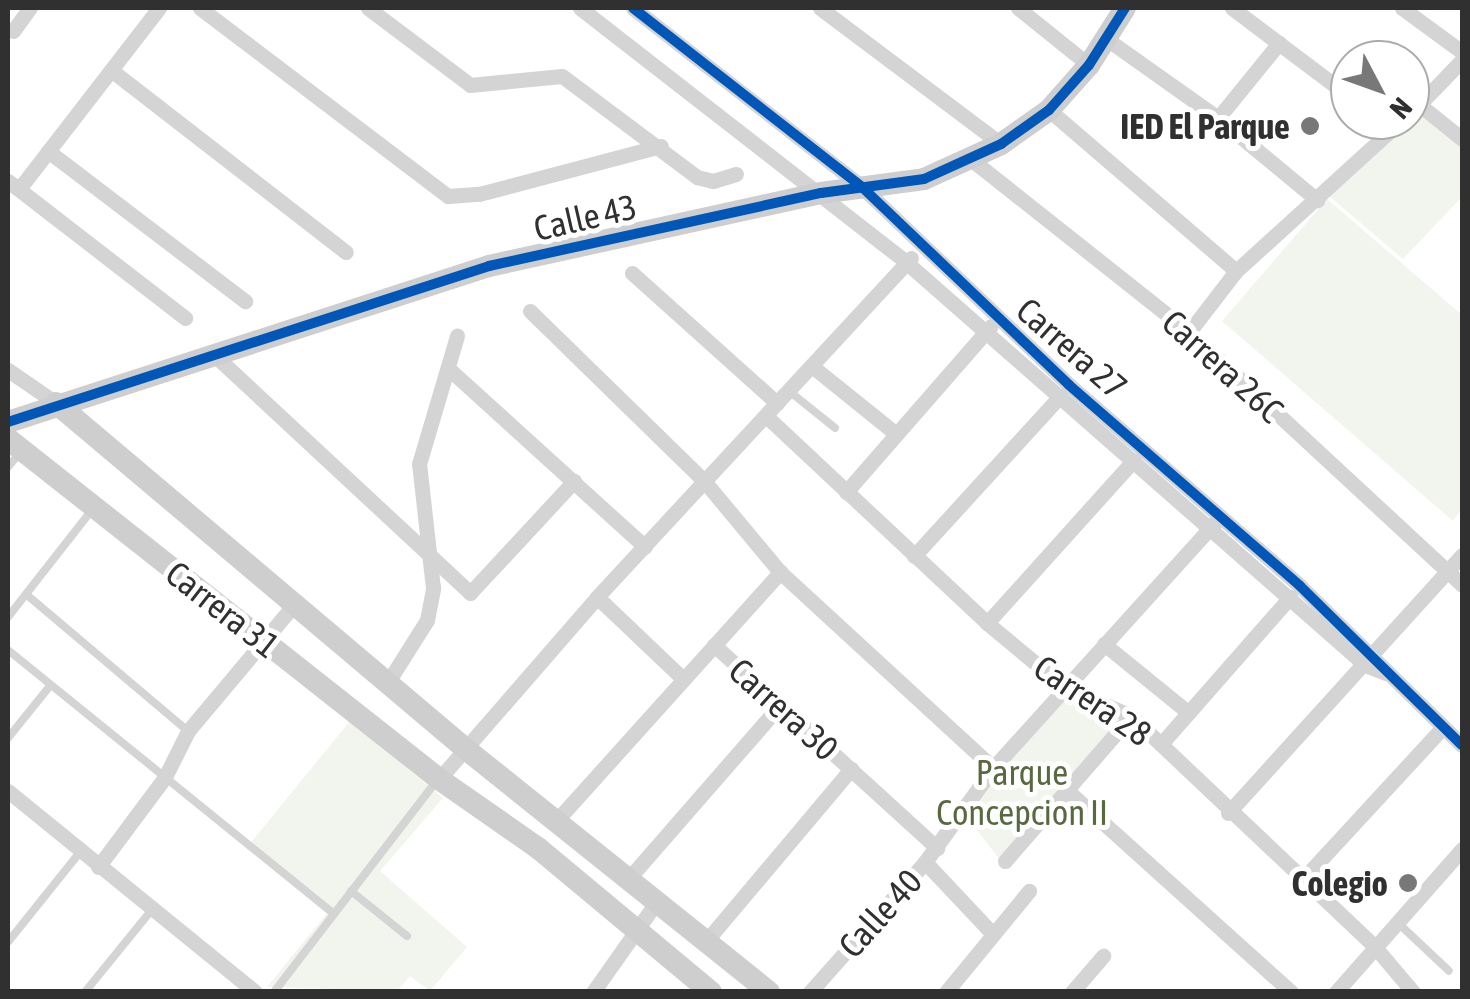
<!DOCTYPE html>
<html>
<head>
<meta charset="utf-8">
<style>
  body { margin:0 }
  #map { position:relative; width:1470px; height:999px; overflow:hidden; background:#fff; font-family:"Asap Condensed",sans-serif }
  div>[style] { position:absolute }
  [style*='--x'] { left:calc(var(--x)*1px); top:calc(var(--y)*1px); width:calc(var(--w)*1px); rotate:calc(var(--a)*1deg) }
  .green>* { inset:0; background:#f2f5ed }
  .lane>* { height:8px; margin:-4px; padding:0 4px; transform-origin:4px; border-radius:4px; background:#d4d4d4 }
  .street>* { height:15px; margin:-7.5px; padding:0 7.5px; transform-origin:7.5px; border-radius:7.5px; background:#d4d4d4 }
  .secondary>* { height:22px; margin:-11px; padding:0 11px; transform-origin:11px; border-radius:11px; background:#cecece }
  .cycleway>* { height:10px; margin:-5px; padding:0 5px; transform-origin:5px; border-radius:5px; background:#0057b8 }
  .dots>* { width:28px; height:28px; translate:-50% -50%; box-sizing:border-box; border:5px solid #fff; border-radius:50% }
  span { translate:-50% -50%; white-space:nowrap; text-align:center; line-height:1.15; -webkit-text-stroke:10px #fff; paint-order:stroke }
  .poi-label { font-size:35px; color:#303030; font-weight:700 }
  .right { translate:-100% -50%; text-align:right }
  .street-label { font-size:35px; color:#303030 }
  .park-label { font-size:35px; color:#586940 }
  .frame { position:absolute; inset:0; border:10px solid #303030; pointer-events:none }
  .north { position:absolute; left:1330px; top:40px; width:100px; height:100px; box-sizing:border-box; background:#fff; border:2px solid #acacac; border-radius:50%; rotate:131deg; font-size:28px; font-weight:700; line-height:40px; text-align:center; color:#303030 }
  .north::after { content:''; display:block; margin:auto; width:35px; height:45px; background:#787878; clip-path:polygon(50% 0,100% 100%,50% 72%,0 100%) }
</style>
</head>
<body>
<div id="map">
  <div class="green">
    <div style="clip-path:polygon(1420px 113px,1462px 147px,1462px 197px,1403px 259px,1329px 196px)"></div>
    <div style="clip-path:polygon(1327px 199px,1462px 315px,1462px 509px,1453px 521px,1222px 321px)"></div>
    <div style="clip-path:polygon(1061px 689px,1131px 717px,1008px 870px,961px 810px)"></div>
    <div style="clip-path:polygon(350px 721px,443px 798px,380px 871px,467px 947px,430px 991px,410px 976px,397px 991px,267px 987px,328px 912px,248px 846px)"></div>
  </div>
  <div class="lane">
    <div style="--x:789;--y:391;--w:59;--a:38.8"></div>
    <div style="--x:8;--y:467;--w:17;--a:-50"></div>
    <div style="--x:27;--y:595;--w:211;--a:40.2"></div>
    <div style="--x:8;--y:617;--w:135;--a:-51.9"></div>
    <div style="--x:8;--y:650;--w:419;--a:39"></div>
    <div style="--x:8;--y:738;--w:67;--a:-51.1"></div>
    <div style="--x:351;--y:891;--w:72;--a:38.8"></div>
    <div style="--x:1397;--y:922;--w:71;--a:43.3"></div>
    <div style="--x:8;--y:942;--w:115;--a:-51.3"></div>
    <div style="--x:85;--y:992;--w:103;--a:-50.9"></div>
    <div style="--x:274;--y:992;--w:265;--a:-52.4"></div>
  </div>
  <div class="street">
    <div style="--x:200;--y:8;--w:311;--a:37.2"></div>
    <div style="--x:448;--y:196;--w:31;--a:-4"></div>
    <div style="--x:479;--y:194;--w:188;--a:-14.8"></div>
    <div style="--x:368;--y:8;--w:128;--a:37"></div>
    <div style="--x:470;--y:85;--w:92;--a:-5.6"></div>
    <div style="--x:562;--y:76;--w:169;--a:36.8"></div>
    <div style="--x:697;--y:177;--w:16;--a:14"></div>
    <div style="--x:713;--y:181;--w:24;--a:-17"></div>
    <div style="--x:580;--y:8;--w:415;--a:37.9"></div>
    <div style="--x:907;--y:263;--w:609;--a:41.27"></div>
    <div style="--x:1365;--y:665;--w:22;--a:21"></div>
    <div style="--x:633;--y:8;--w:292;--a:38"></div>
    <div style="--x:863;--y:188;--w:285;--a:43.7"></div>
    <div style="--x:1069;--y:385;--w:306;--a:41"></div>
    <div style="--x:1300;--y:586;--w:227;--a:44.5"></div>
    <div style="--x:820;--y:8;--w:226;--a:36.9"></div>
    <div style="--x:1018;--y:8;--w:91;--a:38.8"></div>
    <div style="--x:1232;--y:8;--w:148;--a:37"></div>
    <div style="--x:1402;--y:8;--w:74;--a:36.3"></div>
    <div style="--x:13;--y:31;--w:29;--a:-54"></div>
    <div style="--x:1108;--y:40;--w:135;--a:35.3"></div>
    <div style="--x:1218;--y:118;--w:129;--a:39.6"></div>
    <div style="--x:111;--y:70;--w:297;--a:37.8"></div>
    <div style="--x:1421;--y:106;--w:53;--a:38.8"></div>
    <div style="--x:1049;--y:110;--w:247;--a:40.7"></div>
    <div style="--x:1410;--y:114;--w:75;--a:-46.1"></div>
    <div style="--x:1218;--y:118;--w:97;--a:-50.9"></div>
    <div style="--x:48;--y:151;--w:248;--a:37.3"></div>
    <div style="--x:972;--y:160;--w:277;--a:38.4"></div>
    <div style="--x:1189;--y:332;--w:372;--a:42.8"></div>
    <div style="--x:8;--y:181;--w:224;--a:37.7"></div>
    <div style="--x:19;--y:189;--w:229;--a:-52.3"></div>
    <div style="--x:632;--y:273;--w:195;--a:41.9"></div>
    <div style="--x:530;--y:311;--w:245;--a:44.3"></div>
    <div style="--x:705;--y:482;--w:117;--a:50.2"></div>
    <div style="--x:780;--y:572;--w:289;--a:42.6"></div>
    <div style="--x:1189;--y:332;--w:77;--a:-52.4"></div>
    <div style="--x:1236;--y:271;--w:224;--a:-42.3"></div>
    <div style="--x:211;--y:352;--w:354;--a:42.9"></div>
    <div style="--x:470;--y:593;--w:153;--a:-47.1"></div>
    <div style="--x:813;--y:367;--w:105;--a:38.8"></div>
    <div style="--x:8;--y:370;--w:58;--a:34.5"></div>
    <div style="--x:450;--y:370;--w:263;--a:42.2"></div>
    <div style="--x:766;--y:416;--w:303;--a:43.1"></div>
    <div style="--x:987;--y:623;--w:100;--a:39.7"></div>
    <div style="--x:1064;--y:687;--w:73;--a:23.4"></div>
    <div style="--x:1131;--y:716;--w:336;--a:43.4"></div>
    <div style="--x:1375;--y:947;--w:59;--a:49.8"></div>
    <div style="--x:846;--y:492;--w:220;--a:-48.9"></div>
    <div style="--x:914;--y:556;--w:217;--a:-47.6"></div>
    <div style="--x:597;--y:597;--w:117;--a:43.6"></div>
    <div style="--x:987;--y:623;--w:219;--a:-48"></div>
    <div style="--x:1104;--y:644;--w:109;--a:39.1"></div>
    <div style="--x:714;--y:645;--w:302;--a:42.3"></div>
    <div style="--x:388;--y:682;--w:73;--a:-57.8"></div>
    <div style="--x:427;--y:620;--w:33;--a:-79"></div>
    <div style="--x:433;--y:588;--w:125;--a:-96.4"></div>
    <div style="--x:419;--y:464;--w:134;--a:-73.5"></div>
    <div style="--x:1161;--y:744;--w:196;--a:-48.7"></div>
    <div style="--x:439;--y:779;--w:241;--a:-49"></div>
    <div style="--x:597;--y:597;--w:462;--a:-47.2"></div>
    <div style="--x:8;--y:791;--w:318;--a:39.1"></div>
    <div style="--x:1069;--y:792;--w:299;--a:42"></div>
    <div style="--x:1228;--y:813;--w:348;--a:-47.8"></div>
    <div style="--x:557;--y:820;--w:334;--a:-48"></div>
    <div style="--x:1005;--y:861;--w:192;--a:-49"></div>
    <div style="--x:925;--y:862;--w:98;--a:46.7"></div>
    <div style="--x:98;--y:867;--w:112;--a:-53.3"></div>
    <div style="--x:165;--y:777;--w:51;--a:-63.4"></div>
    <div style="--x:188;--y:731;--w:163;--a:-50"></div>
    <div style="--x:630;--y:877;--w:227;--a:-48.9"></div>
    <div style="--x:1302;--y:880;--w:208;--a:-47.3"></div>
    <div style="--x:707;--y:940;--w:224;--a:-49.9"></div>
    <div style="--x:593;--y:992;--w:113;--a:-54.8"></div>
    <div style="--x:810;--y:992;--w:174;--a:-48.5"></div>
    <div style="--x:925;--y:862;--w:116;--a:-54.1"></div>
    <div style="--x:993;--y:768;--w:331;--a:-47.9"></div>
    <div style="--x:946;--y:992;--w:131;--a:-50.6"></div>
    <div style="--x:1072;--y:992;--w:48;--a:-49.3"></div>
    <div style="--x:1336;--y:992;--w:191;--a:-48.6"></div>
  </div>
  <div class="secondary">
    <div style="--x:56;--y:403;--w:538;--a:40.17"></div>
    <div style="--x:467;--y:750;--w:387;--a:38.7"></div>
    <div style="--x:8;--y:422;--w:506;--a:-17.97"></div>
    <div style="--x:489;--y:266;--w:340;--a:-12.4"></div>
    <div style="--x:821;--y:193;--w:104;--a:-7.7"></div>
    <div style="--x:924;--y:179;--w:85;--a:-24.4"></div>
    <div style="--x:1001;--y:144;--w:59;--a:-35.3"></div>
    <div style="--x:1049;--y:110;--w:60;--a:-48.4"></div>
    <div style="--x:1089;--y:65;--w:67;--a:-57.7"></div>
    <div style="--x:8;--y:439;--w:549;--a:38.27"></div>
    <div style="--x:439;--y:779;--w:121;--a:34.9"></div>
    <div style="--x:538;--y:848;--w:225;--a:39.8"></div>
  </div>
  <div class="cycleway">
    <div style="--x:633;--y:8;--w:292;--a:38"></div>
    <div style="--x:863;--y:188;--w:285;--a:43.7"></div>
    <div style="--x:1069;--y:385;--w:306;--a:41"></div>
    <div style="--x:1300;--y:586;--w:227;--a:44.5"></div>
    <div style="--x:8;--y:422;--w:506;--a:-17.97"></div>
    <div style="--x:489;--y:266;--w:340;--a:-12.4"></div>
    <div style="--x:821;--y:193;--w:104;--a:-7.7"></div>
    <div style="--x:924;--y:179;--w:85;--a:-24.4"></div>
    <div style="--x:1001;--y:144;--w:59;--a:-35.3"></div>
    <div style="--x:1049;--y:110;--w:60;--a:-48.4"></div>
    <div style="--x:1089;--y:65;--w:67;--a:-57.7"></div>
  </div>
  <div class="dots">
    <div style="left:1310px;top:126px;background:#787878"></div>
    <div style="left:1408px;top:883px;background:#787878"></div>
  </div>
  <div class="poi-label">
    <span class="right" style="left:1290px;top:126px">IED El Parque</span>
    <span class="right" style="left:1388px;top:883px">Colegio</span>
  </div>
  <div class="street-label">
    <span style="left:585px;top:217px;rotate:-13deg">Calle 43</span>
    <span style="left:1072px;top:348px;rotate:41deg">Carrera 27</span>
    <span style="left:1223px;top:366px;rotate:42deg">Carrera 26C</span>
    <span style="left:223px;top:609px;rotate:38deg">Carrera 31</span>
    <span style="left:1093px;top:700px;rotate:34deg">Carrera 28</span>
    <span style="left:784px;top:709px;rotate:42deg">Carrera 30</span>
    <span style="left:880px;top:913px;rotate:-48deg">Calle 40</span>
  </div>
  <div class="park-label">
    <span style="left:1022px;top:792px">Parque<br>Concepcion II</span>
  </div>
  <div class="frame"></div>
  <div class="north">N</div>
</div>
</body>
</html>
